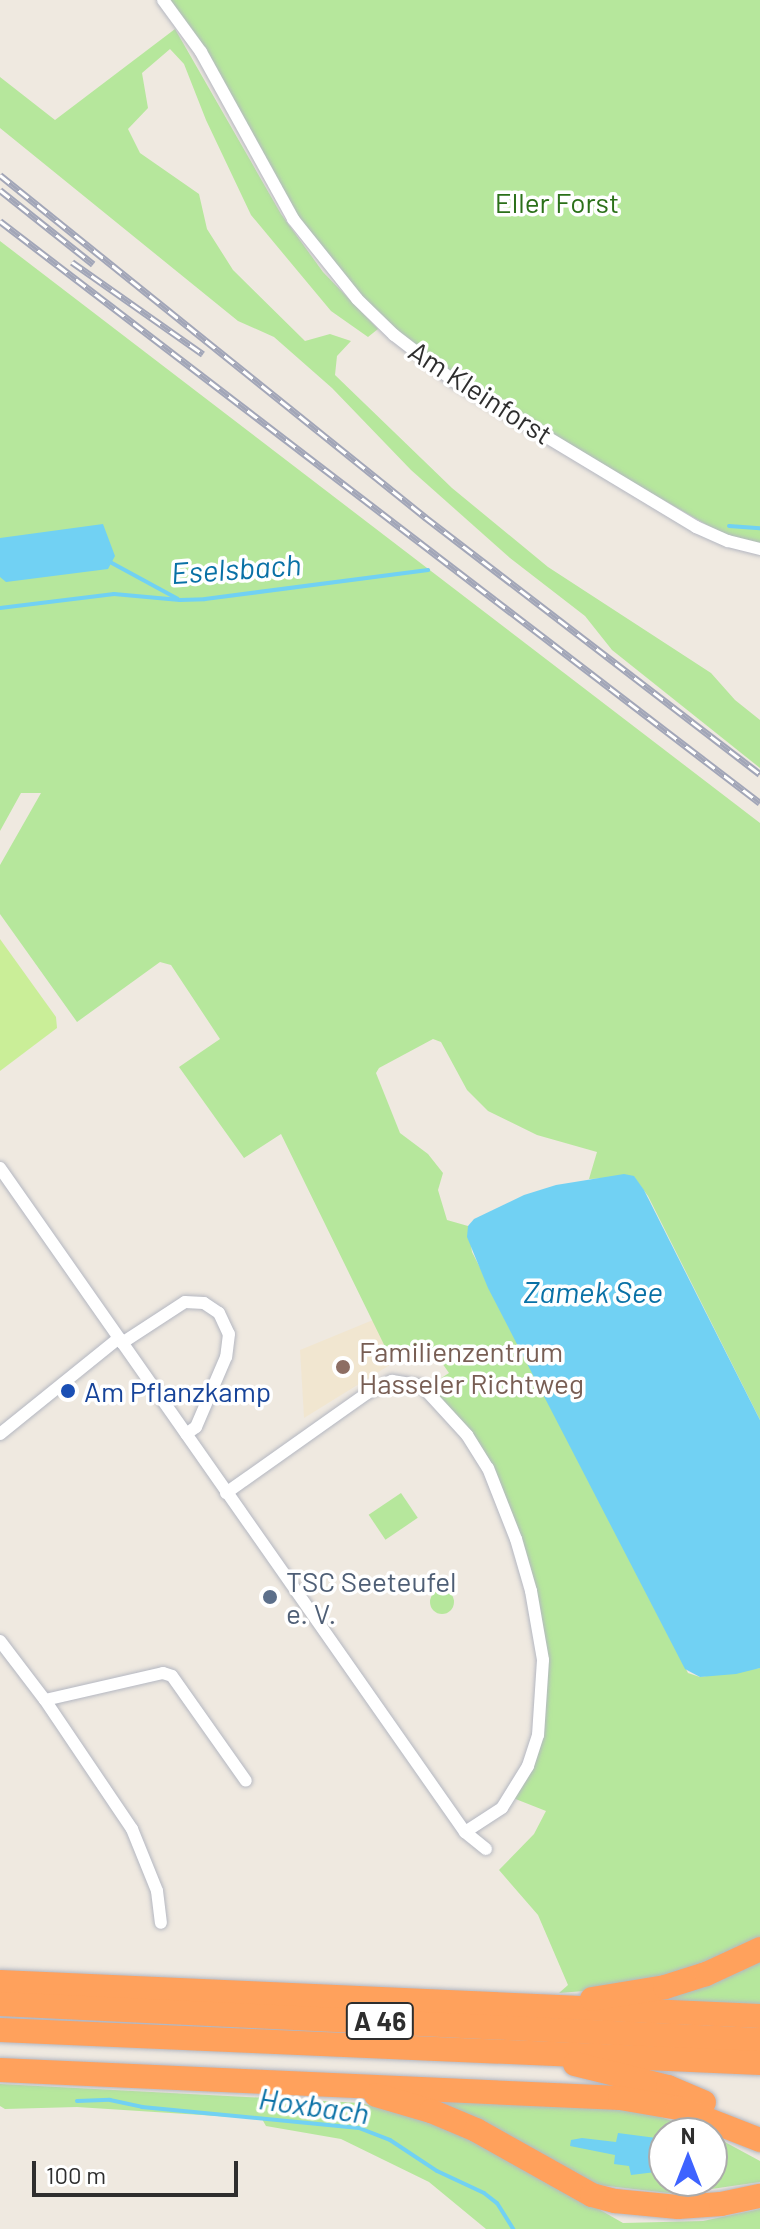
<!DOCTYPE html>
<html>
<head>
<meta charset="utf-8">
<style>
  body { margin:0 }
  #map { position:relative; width:760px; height:2229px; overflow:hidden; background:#efe9e0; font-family:Barlow,sans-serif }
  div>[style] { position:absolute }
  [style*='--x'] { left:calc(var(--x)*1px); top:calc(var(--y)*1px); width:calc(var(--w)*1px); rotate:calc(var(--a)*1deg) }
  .education>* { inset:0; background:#f1e6d0 }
  .green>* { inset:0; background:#b6e79c; transform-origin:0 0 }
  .round { border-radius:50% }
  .pitch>* { inset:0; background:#caee98 }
  .water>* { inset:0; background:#71d1f3 }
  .stream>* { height:4px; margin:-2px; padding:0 2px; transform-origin:2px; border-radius:2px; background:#71d1f3 }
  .roads { filter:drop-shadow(0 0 2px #b4b7c1) drop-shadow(0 0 2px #b4b7c1) }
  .minor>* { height:12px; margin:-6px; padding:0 6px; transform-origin:6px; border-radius:6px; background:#fff }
  .motorway>* { height:24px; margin:-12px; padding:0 12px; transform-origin:12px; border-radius:12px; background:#ffa15c }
  .rail>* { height:7px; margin-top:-3.5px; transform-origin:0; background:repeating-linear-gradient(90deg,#fff 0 12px,#a2a6b8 0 24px); box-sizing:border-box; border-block:2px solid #a2a6b8 }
  .dots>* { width:22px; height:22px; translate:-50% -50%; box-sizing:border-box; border:4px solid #fff; border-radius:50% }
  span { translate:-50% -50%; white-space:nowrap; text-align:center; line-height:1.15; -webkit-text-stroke:7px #fff; paint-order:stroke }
  .shield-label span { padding:2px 6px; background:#fff; border:2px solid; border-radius:6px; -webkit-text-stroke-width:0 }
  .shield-label { font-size:26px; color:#2e2e2e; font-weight:700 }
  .park-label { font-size:28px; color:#2b7019 }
  .street-label { font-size:28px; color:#2e2e2e }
  .education-label { font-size:28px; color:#785e54 }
  .left { translate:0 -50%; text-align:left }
  .transit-label { font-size:28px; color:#164399 }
  .service-label { font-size:28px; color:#4e5e75 }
  .water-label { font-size:30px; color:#0971a6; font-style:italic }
  .north { position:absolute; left:648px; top:2117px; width:80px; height:80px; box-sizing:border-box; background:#fff; border:2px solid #ababab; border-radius:50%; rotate:0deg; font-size:22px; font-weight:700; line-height:32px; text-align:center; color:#2e2e2e }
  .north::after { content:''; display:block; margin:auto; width:28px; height:36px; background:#3e63ff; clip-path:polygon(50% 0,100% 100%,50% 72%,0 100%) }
  .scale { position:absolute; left:32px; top:2161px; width:206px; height:36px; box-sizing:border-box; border:4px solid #2e2e2e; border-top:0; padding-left:10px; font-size:24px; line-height:28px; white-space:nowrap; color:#2e2e2e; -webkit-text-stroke:6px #fff; paint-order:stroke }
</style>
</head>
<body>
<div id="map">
  <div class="education">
    <div style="clip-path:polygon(373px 1320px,393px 1363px,304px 1418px,300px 1350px)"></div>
  </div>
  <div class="green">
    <div style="clip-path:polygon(167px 0,760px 0,760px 545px,728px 537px,632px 482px,440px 367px,396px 332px,323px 257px)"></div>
    <div style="clip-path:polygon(175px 29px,281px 214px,323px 272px,378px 329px,368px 337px,331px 311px,251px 215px,206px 120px,184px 64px,170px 49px,142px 73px,148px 108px,128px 129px,140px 153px,199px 194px,207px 229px,233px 270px,305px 341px,330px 334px,351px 341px,337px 356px,335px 375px,452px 488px,548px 567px,711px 673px,735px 700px,760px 720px,760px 768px,612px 650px,585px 616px,510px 558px,411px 470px,332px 388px,274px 337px,238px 321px,0 128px,0 77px,55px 120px)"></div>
    <div style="clip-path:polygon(0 241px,760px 823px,760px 1420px,648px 1196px,634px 1177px,589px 1179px,597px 1152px,537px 1135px,488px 1111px,467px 1090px,441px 1042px,433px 1039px,379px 1068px,376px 1073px,400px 1133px,428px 1154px,443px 1173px,438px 1190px,447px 1220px,468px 1226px,472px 1252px,688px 1673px,700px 1677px,760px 1668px,760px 2004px,647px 2001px,597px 1990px,559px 1993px,568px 1985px,538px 1915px,499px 1870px,534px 1834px,546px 1811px,513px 1798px,536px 1749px,546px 1659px,490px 1465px,429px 1386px,449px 1373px,426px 1340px,393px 1363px,281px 1134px,244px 1158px,179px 1067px,220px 1039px,171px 965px,160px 962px,77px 1022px,0 914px,0 865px,41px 793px,21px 793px,0 831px)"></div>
    <div style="left:401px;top:1493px;width:30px;height:39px;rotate:56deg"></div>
    <div class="round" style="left:430px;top:1590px;width:24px;height:24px"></div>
    <div style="clip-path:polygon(0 2084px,361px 2103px,423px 2119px,504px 2155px,623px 2223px,703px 2221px,760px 2209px,760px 2229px,486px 2229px,429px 2182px,341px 2139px,266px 2126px,262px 2119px,77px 2107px,5px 2109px,0 2106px)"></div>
    <div style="clip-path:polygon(427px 2101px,613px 2108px,649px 2113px,707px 2133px,664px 2133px,664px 2181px,712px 2181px,712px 2135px,760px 2161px,760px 2182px,677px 2194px,590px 2184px)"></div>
  </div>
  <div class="pitch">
    <div style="clip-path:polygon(0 939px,56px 1017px,57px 1028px,0 1071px)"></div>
  </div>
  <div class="water">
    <div style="clip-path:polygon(103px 524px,115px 556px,108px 569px,6px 582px,0 577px,0 538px)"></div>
    <div style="clip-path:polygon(624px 1174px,634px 1176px,644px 1190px,760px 1420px,760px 1668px,736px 1674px,700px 1677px,685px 1669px,488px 1288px,467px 1237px,468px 1226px,474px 1219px,524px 1195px,556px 1185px)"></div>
    <div style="clip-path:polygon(618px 2133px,664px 2139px,664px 2171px,631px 2175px,629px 2166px,614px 2164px,615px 2155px,570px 2146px,571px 2140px,582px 2138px,616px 2142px)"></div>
  </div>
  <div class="stream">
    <div style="--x:729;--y:526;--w:31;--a:4"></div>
    <div style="--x:110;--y:562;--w:77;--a:28.6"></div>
    <div style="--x:0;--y:608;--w:115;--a:-7"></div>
    <div style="--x:114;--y:594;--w:66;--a:5.2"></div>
    <div style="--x:180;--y:600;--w:25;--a:-2"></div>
    <div style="--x:205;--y:599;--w:225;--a:-7.4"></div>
    <div style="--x:77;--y:2101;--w:33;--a:-2"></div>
    <div style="--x:110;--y:2100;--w:33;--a:12"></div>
    <div style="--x:142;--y:2107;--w:218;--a:5.5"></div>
    <div style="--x:359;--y:2128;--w:33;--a:21"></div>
    <div style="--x:390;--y:2140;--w:56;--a:33.4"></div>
    <div style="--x:437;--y:2171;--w:52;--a:25.1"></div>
    <div style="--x:484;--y:2193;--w:16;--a:38"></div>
    <div style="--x:497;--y:2203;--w:31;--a:58"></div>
  </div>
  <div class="roads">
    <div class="minor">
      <div style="--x:163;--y:0;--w:64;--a:53.8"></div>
      <div style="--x:201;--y:52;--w:191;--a:61.1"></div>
      <div style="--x:293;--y:219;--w:102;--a:51.3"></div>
      <div style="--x:357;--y:299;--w:52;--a:44.2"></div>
      <div style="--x:394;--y:335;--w:76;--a:37.5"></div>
      <div style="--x:454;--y:381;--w:283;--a:31.1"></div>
      <div style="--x:696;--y:527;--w:35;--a:24"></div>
      <div style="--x:728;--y:541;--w:33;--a:14"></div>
      <div style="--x:0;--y:1168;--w:811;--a:55"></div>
      <div style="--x:465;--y:1832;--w:27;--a:39"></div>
      <div style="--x:122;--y:1343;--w:75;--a:-33.1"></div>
      <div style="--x:185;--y:1302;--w:19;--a:3"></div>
      <div style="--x:204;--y:1303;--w:18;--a:34"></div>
      <div style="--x:219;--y:1313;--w:23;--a:65"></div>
      <div style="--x:229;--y:1334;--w:23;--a:97"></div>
      <div style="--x:226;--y:1357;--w:76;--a:113.2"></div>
      <div style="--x:196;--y:1427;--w:12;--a:145"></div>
      <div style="--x:0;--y:1434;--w:153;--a:-38.9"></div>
      <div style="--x:226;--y:1493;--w:173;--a:-35.3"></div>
      <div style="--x:367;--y:1393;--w:28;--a:-26"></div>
      <div style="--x:392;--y:1381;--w:30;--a:9"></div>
      <div style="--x:422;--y:1386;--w:67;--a:47.4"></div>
      <div style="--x:467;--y:1435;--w:39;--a:58"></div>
      <div style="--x:488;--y:1468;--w:76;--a:68.5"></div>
      <div style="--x:516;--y:1539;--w:54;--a:73.9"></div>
      <div style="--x:531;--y:1591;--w:70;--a:80.1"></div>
      <div style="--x:543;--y:1660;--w:75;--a:93.8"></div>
      <div style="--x:538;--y:1735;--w:33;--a:108"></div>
      <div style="--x:528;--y:1766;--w:49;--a:121.8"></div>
      <div style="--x:502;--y:1808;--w:44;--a:147"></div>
      <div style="--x:0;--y:1641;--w:74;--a:52.7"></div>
      <div style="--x:45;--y:1700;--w:156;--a:56"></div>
      <div style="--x:132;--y:1829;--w:67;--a:68"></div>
      <div style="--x:157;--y:1891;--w:32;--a:83"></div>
      <div style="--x:45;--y:1700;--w:121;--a:-12.9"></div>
      <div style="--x:163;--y:1673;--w:9;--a:18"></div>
      <div style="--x:172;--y:1676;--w:128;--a:54.8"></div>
    </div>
    <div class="motorway">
      <div style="--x:0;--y:1982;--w:761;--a:2.56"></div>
      <div style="--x:592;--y:1999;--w:74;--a:-9.3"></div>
      <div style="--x:665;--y:1987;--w:43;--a:-17.6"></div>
      <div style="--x:706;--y:1974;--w:60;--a:-24.8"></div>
      <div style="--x:0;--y:2004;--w:761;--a:2.71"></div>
      <div style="--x:0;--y:2030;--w:761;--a:2.49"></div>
      <div style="--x:575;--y:2064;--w:96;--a:13.9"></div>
      <div style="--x:668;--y:2087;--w:39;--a:23"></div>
      <div style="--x:0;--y:2070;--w:621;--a:2.59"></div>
      <div style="--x:620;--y:2098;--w:59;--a:9.8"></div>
      <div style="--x:678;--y:2108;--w:88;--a:21.3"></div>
      <div style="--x:376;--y:2095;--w:57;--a:16.2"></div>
      <div style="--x:431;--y:2111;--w:49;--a:22.9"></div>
      <div style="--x:476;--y:2130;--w:133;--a:29.3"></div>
      <div style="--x:592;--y:2195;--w:24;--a:15"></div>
      <div style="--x:615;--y:2201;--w:63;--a:5.4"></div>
      <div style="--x:678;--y:2207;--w:43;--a:-4"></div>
      <div style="--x:721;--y:2204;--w:40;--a:-12"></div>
    </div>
  </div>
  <div class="rail">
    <div style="--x:0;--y:175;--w:546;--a:38.82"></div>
    <div style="--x:425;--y:517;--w:422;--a:37.5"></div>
    <div style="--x:0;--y:190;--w:119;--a:38.5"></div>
    <div style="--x:0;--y:221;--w:957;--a:37.44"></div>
    <div style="--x:72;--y:262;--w:160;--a:35.1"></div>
  </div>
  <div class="dots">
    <div style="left:343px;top:1367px;background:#8d6e63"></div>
    <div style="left:68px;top:1391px;background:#1a4fb4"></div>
    <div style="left:270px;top:1597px;background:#5c6f8a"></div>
  </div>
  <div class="shield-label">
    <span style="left:380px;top:2021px">A 46</span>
  </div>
  <div class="park-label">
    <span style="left:557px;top:202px">Eller Forst</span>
  </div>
  <div class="street-label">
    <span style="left:481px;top:392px;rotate:33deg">Am Kleinforst</span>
  </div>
  <div class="education-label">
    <span class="left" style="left:359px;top:1367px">Familienzentrum<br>Hasseler Richtweg</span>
  </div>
  <div class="transit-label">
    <span class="left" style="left:84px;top:1391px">Am Pflanzkamp</span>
  </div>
  <div class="service-label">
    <span class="left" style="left:286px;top:1597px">TSC Seeteufel<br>e. V.</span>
  </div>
  <div class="water-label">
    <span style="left:236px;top:568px;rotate:-4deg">Eselsbach</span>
    <span style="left:593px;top:1291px">Zamek See</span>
    <span style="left:314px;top:2105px;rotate:8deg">Hoxbach</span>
  </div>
  <div class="north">N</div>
  <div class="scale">100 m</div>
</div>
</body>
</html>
